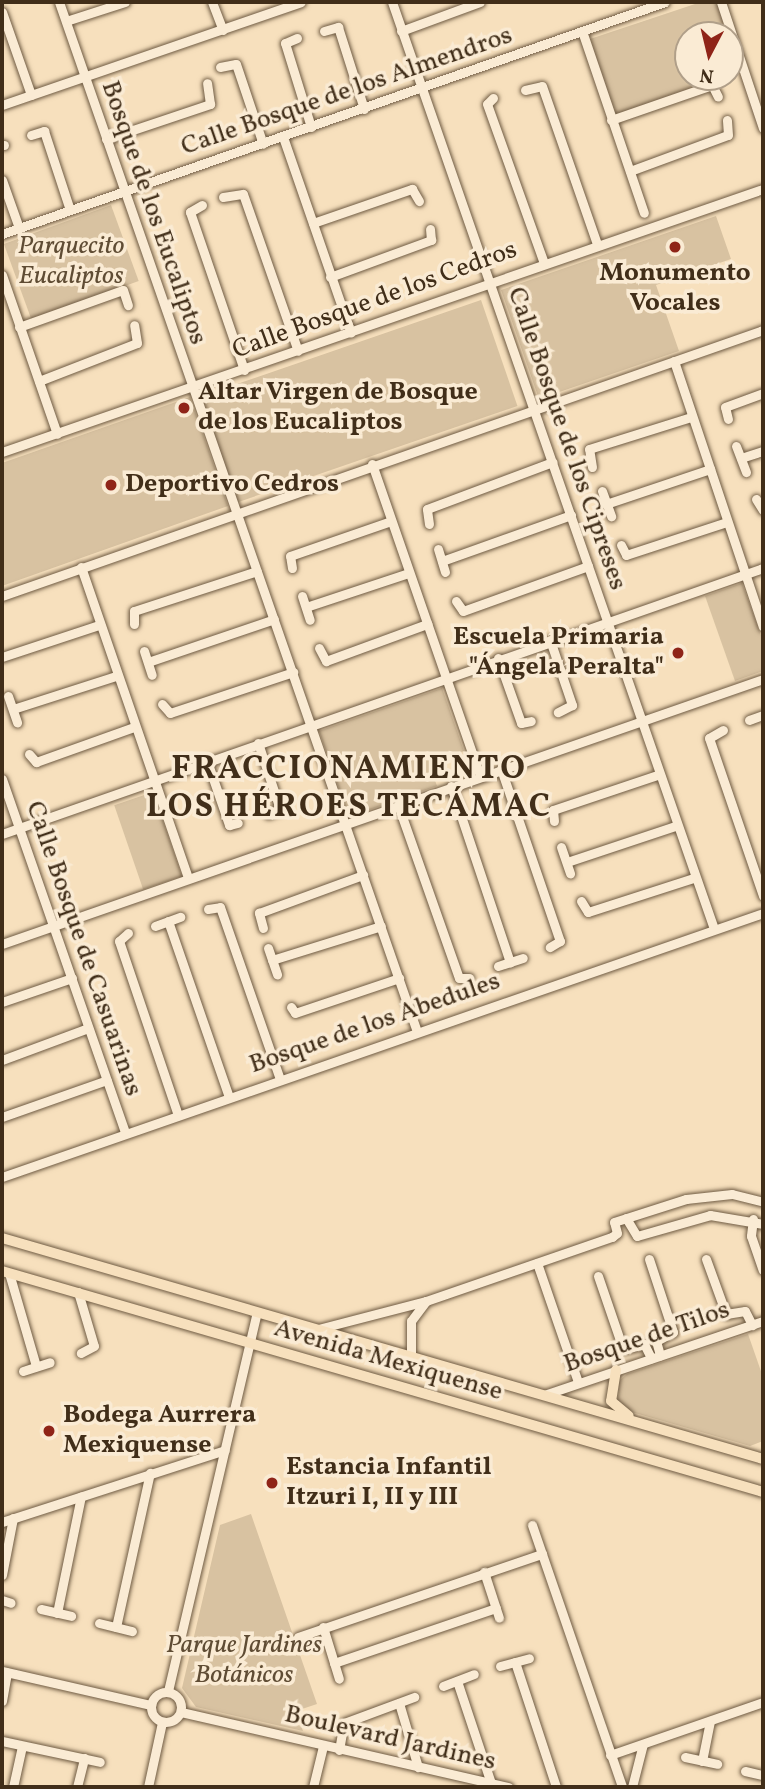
<!DOCTYPE html>
<html>
<head>
<meta charset="utf-8">
<style>
  body { margin:0 }
  #map { position:relative; width:765px; height:1789px; overflow:hidden; background:#f7e0bd; font-family:Vollkorn,serif }
  div>[style] { position:absolute }
  [style*='--x'] { left:calc(var(--x)*1px); top:calc(var(--y)*1px); width:calc(var(--w)*1px); rotate:calc(var(--a)*1deg) }
  .green>* { inset:0; background:#d8c2a1; transform-origin:0 0 }
  .roads { filter:drop-shadow(0 0 2px #6e5a42) drop-shadow(0 0 2px #6e5a42) }
  .minor>* { height:9px; margin:-4.5px; padding:0 4.5px; transform-origin:4.5px; border-radius:4.5px; background:#faebd4 }
  .minor>.ring { margin:-4.5px; padding:0; box-sizing:content-box; background:none; border:9px solid #faebd4; border-radius:50% }
  .major>* { height:10px; margin:-5px; padding:0 5px; transform-origin:5px; border-radius:5px; background:#f7e0bd }
  .dots>* { width:19px; height:19px; translate:-50% -50%; box-sizing:border-box; border:4px solid #faebd4; border-radius:50% }
  span { translate:-50% -50%; white-space:nowrap; text-align:center; line-height:1.15; -webkit-text-stroke:7px #faebd4; paint-order:stroke }
  .street-label { font-size:26px; color:#412e19 }
  .park-label { font-size:26px; color:#5f4c34; font-style:italic }
  .poi-label { font-size:26px; color:#412e19; font-weight:700 }
  .left { translate:0 -50%; text-align:left }
  .right { translate:-100% -50%; text-align:right }
  .district-label { font-size:33px; color:#412e19; font-weight:700; letter-spacing:2px }
  .frame { position:absolute; inset:0; border:4px solid #412e19; pointer-events:none }
  .north { position:absolute; left:674px; top:21px; width:70px; height:70px; box-sizing:border-box; background:#faebd4; border:2px solid #b09f89; border-radius:50%; rotate:187deg; font-size:19px; font-weight:700; line-height:28px; text-align:center; color:#412e19 }
  .north::after { content:''; display:block; margin:auto; width:24px; height:32px; background:#8f2418; clip-path:polygon(50% 0,100% 100%,50% 72%,0 100%) }
</style>
</head>
<body>
<div id="map">
  <div class="green">
    <div style="clip-path:polygon(701px 2px,717px 2px,729px 35px,688px 35px,688px 77px,730px 77px,730px 39px,742px 73px,616px 115px,590px 39px)"></div>
    <div style="left:111px;top:205px;width:81px;height:114px;rotate:70deg"></div>
    <div style="clip-path:polygon(716px 216px,731px 259px,656px 285px,679px 351px,539px 399px,501px 290px)"></div>
    <div style="left:481px;top:300px;width:112px;height:298px;rotate:71deg"></div>
    <div style="clip-path:polygon(190px 397px,228px 506px,2px 586px,2px 463px)"></div>
    <div style="clip-path:polygon(742px 583px,763px 641px,763px 671px,735px 681px,705px 596px)"></div>
    <div style="clip-path:polygon(442px 688px,464px 751px,429px 763px,437px 786px,349px 817px,319px 731px)"></div>
    <div style="left:153px;top:792px;width:89px;height:41px;rotate:71deg"></div>
    <div style="clip-path:polygon(748px 1334px,763px 1377px,763px 1441px,750px 1446px,628px 1411px,618px 1401px,619px 1381px,627px 1374px)"></div>
    <div style="clip-path:polygon(251px 1514px,317px 1704px,296px 1711px,303px 1731px,196px 1707px,182px 1688px,220px 1525px)"></div>
  </div>
  <div class="roads">
    <div class="minor">
      <div style="--x:59;--y:2;--w:1090;--a:70.83"></div>
      <div style="--x:212;--y:2;--w:30;--a:69"></div>
      <div style="--x:392;--y:2;--w:981;--a:70.84"></div>
      <div style="--x:721;--y:2;--w:133;--a:71.6"></div>
      <div style="--x:2;--y:12;--w:88;--a:70.7"></div>
      <div style="--x:66;--y:21;--w:62;--a:-17.9"></div>
      <div style="--x:324;--y:31;--w:15;--a:-16"></div>
      <div style="--x:338;--y:27;--w:86;--a:72.4"></div>
      <div style="--x:401;--y:31;--w:84;--a:-20.2"></div>
      <div style="--x:582;--y:31;--w:192;--a:71.2"></div>
      <div style="--x:297;--y:38;--w:13;--a:157"></div>
      <div style="--x:285;--y:43;--w:88;--a:72.8"></div>
      <div style="--x:220;--y:67;--w:16;--a:-11"></div>
      <div style="--x:236;--y:64;--w:84;--a:71.4"></div>
      <div style="--x:525;--y:90;--w:17;--a:-13"></div>
      <div style="--x:542;--y:86;--w:167;--a:70.8"></div>
      <div style="--x:493;--y:98;--w:8;--a:135"></div>
      <div style="--x:487;--y:104;--w:169;--a:70.3"></div>
      <div style="--x:2;--y:105;--w:316;--a:-19"></div>
      <div style="--x:611;--y:120;--w:107;--a:-19.1"></div>
      <div style="--x:712;--y:85;--w:13;--a:63"></div>
      <div style="--x:31;--y:135;--w:14;--a:-17"></div>
      <div style="--x:44;--y:131;--w:83;--a:71.8"></div>
      <div style="--x:283;--y:137;--w:207;--a:70.9"></div>
      <div style="--x:106;--y:139;--w:110;--a:-18.6"></div>
      <div style="--x:210;--y:104;--w:21;--a:-98"></div>
      <div style="--x:2;--y:145;--w:2;--a:0"></div>
      <div style="--x:630;--y:171;--w:104;--a:-20.2"></div>
      <div style="--x:728;--y:135;--w:15;--a:-94"></div>
      <div style="--x:2;--y:180;--w:51;--a:70.5"></div>
      <div style="--x:223;--y:197;--w:20;--a:-9"></div>
      <div style="--x:243;--y:194;--w:166;--a:70.7"></div>
      <div style="--x:202;--y:205;--w:14;--a:150"></div>
      <div style="--x:190;--y:212;--w:167;--a:71.1"></div>
      <div style="--x:313;--y:223;--w:105;--a:-19"></div>
      <div style="--x:412;--y:189;--w:14;--a:60"></div>
      <div style="--x:2;--y:234;--w:702;--a:-19.29"></div>
      <div style="--x:2;--y:275;--w:168;--a:70.9"></div>
      <div style="--x:330;--y:277;--w:108;--a:-20.1"></div>
      <div style="--x:431;--y:240;--w:11;--a:-95"></div>
      <div style="--x:19;--y:327;--w:110;--a:-19.6"></div>
      <div style="--x:123;--y:290;--w:16;--a:72"></div>
      <div style="--x:674;--y:361;--w:280;--a:71.5"></div>
      <div style="--x:39;--y:381;--w:105;--a:-21.2"></div>
      <div style="--x:137;--y:343;--w:18;--a:-99"></div>
      <div style="--x:728;--y:419;--w:12;--a:-104"></div>
      <div style="--x:725;--y:407;--w:40;--a:-20.2"></div>
      <div style="--x:736;--y:446;--w:28;--a:69"></div>
      <div style="--x:2;--y:452;--w:805;--a:-19.07"></div>
      <div style="--x:741;--y:458;--w:23;--a:-18"></div>
      <div style="--x:372;--y:464;--w:330;--a:70.9"></div>
      <div style="--x:592;--y:467;--w:18;--a:-99"></div>
      <div style="--x:589;--y:449;--w:107;--a:-17.4"></div>
      <div style="--x:602;--y:491;--w:27;--a:70"></div>
      <div style="--x:756;--y:499;--w:13;--a:58"></div>
      <div style="--x:606;--y:504;--w:110;--a:-18.6"></div>
      <div style="--x:429;--y:524;--w:15;--a:-98"></div>
      <div style="--x:427;--y:509;--w:134;--a:-20.5"></div>
      <div style="--x:621;--y:545;--w:11;--a:63"></div>
      <div style="--x:626;--y:555;--w:106;--a:-18.1"></div>
      <div style="--x:438;--y:549;--w:24;--a:73"></div>
      <div style="--x:442;--y:561;--w:137;--a:-19.6"></div>
      <div style="--x:81;--y:567;--w:328;--a:71"></div>
      <div style="--x:292;--y:568;--w:12;--a:-99"></div>
      <div style="--x:290;--y:556;--w:107;--a:-19.1"></div>
      <div style="--x:2;--y:596;--w:806;--a:-19.27"></div>
      <div style="--x:302;--y:596;--w:25;--a:72"></div>
      <div style="--x:456;--y:601;--w:12;--a:55"></div>
      <div style="--x:463;--y:611;--w:133;--a:-19.8"></div>
      <div style="--x:306;--y:607;--w:108;--a:-18.3"></div>
      <div style="--x:134;--y:624;--w:13;--a:-90"></div>
      <div style="--x:134;--y:611;--w:129;--a:-18"></div>
      <div style="--x:550;--y:640;--w:69;--a:71.3"></div>
      <div style="--x:572;--y:705;--w:16;--a:153"></div>
      <div style="--x:319;--y:648;--w:15;--a:62"></div>
      <div style="--x:326;--y:661;--w:108;--a:-20.1"></div>
      <div style="--x:144;--y:651;--w:25;--a:72"></div>
      <div style="--x:2;--y:657;--w:102;--a:-18.3"></div>
      <div style="--x:498;--y:658;--w:69;--a:70.5"></div>
      <div style="--x:521;--y:723;--w:10;--a:-11"></div>
      <div style="--x:148;--y:662;--w:133;--a:-18.8"></div>
      <div style="--x:8;--y:696;--w:28;--a:71"></div>
      <div style="--x:162;--y:704;--w:12;--a:48"></div>
      <div style="--x:170;--y:713;--w:130;--a:-18.4"></div>
      <div style="--x:13;--y:709;--w:108;--a:-17.8"></div>
      <div style="--x:749;--y:720;--w:15;--a:-20"></div>
      <div style="--x:723;--y:730;--w:16;--a:150"></div>
      <div style="--x:709;--y:738;--w:167;--a:71.1"></div>
      <div style="--x:258;--y:743;--w:70;--a:71.6"></div>
      <div style="--x:280;--y:809;--w:13;--a:157"></div>
      <div style="--x:29;--y:754;--w:11;--a:49"></div>
      <div style="--x:36;--y:762;--w:104;--a:-19.7"></div>
      <div style="--x:207;--y:761;--w:68;--a:71"></div>
      <div style="--x:229;--y:825;--w:9;--a:-13"></div>
      <div style="--x:501;--y:769;--w:182;--a:71.1"></div>
      <div style="--x:560;--y:941;--w:12;--a:149"></div>
      <div style="--x:2;--y:779;--w:375;--a:70.8"></div>
      <div style="--x:451;--y:786;--w:186;--a:71.5"></div>
      <div style="--x:398;--y:805;--w:183;--a:70.6"></div>
      <div style="--x:459;--y:978;--w:10;--a:0"></div>
      <div style="--x:554;--y:821;--w:11;--a:-95"></div>
      <div style="--x:553;--y:810;--w:110;--a:-18.6"></div>
      <div style="--x:2;--y:834;--w:806;--a:-19.27"></div>
      <div style="--x:561;--y:847;--w:28;--a:71"></div>
      <div style="--x:567;--y:862;--w:114;--a:-18.4"></div>
      <div style="--x:581;--y:901;--w:13;--a:58"></div>
      <div style="--x:588;--y:912;--w:110;--a:-17.9"></div>
      <div style="--x:208;--y:909;--w:12;--a:-9"></div>
      <div style="--x:220;--y:907;--w:182;--a:70.8"></div>
      <div style="--x:168;--y:921;--w:186;--a:70.9"></div>
      <div style="--x:155;--y:926;--w:27;--a:-20"></div>
      <div style="--x:263;--y:928;--w:16;--a:-105"></div>
      <div style="--x:259;--y:913;--w:111;--a:-20.1"></div>
      <div style="--x:128;--y:933;--w:12;--a:138"></div>
      <div style="--x:119;--y:941;--w:184;--a:71.3"></div>
      <div style="--x:2;--y:944;--w:806;--a:-19.2"></div>
      <div style="--x:268;--y:948;--w:28;--a:71"></div>
      <div style="--x:272;--y:960;--w:114;--a:-17.3"></div>
      <div style="--x:498;--y:966;--w:26;--a:-18"></div>
      <div style="--x:2;--y:1002;--w:74;--a:-18.9"></div>
      <div style="--x:291;--y:1007;--w:7;--a:56"></div>
      <div style="--x:295;--y:1013;--w:110;--a:-18.6"></div>
      <div style="--x:2;--y:1060;--w:92;--a:-20.4"></div>
      <div style="--x:2;--y:1117;--w:111;--a:-19.4"></div>
      <div style="--x:2;--y:1177;--w:805;--a:-19.13"></div>
      <div style="--x:626;--y:1218;--w:21;--a:59"></div>
      <div style="--x:637;--y:1236;--w:76;--a:-16"></div>
      <div style="--x:710;--y:1215;--w:54;--a:9.6"></div>
      <div style="--x:753;--y:1219;--w:17;--a:97"></div>
      <div style="--x:751;--y:1236;--w:36;--a:71"></div>
      <div style="--x:649;--y:1259;--w:77;--a:71.8"></div>
      <div style="--x:673;--y:1332;--w:19;--a:152"></div>
      <div style="--x:656;--y:1341;--w:15;--a:74"></div>
      <div style="--x:706;--y:1259;--w:59;--a:70"></div>
      <div style="--x:726;--y:1314;--w:19;--a:-9"></div>
      <div style="--x:745;--y:1311;--w:16;--a:63"></div>
      <div style="--x:537;--y:1263;--w:126;--a:71"></div>
      <div style="--x:9;--y:1273;--w:97;--a:73.8"></div>
      <div style="--x:598;--y:1276;--w:77;--a:71.1"></div>
      <div style="--x:623;--y:1349;--w:22;--a:-13"></div>
      <div style="--x:644;--y:1344;--w:16;--a:63"></div>
      <div style="--x:78;--y:1292;--w:56;--a:73.5"></div>
      <div style="--x:94;--y:1346;--w:15;--a:152"></div>
      <div style="--x:318;--y:1329;--w:112;--a:-14.5"></div>
      <div style="--x:426;--y:1301;--w:197;--a:-19"></div>
      <div style="--x:612;--y:1237;--w:6;--a:-39"></div>
      <div style="--x:617;--y:1233;--w:11;--a:-105"></div>
      <div style="--x:614;--y:1222;--w:76;--a:-17.7"></div>
      <div style="--x:686;--y:1199;--w:46;--a:-6.2"></div>
      <div style="--x:732;--y:1194;--w:32;--a:14"></div>
      <div style="--x:411;--y:1357;--w:36;--a:-90"></div>
      <div style="--x:411;--y:1321;--w:25;--a:-53"></div>
      <div style="--x:23;--y:1371;--w:28;--a:-18"></div>
      <div style="--x:544;--y:1395;--w:231;--a:-18.7"></div>
      <div style="--x:2;--y:1522;--w:234;--a:-17.9"></div>
      <div style="--x:532;--y:1525;--w:277;--a:71"></div>
      <div style="--x:484;--y:1572;--w:48;--a:71.9"></div>
      <div style="--x:2;--y:1575;--w:58;--a:-79.1"></div>
      <div style="--x:2;--y:1600;--w:9;--a:18"></div>
      <div style="--x:41;--y:1609;--w:31;--a:13"></div>
      <div style="--x:57;--y:1613;--w:119;--a:-78.4"></div>
      <div style="--x:99;--y:1623;--w:34;--a:14"></div>
      <div style="--x:116;--y:1627;--w:158;--a:-77.6"></div>
      <div style="--x:323;--y:1627;--w:54;--a:72.9"></div>
      <div style="--x:298;--y:1637;--w:258;--a:-18.8"></div>
      <div style="--x:515;--y:1662;--w:132;--a:71.8"></div>
      <div style="--x:334;--y:1663;--w:171;--a:-18.8"></div>
      <div style="--x:500;--y:1666;--w:30;--a:-15"></div>
      <div style="--x:2;--y:1671;--w:153;--a:12.9"></div>
      <div style="--x:457;--y:1681;--w:108;--a:71.6"></div>
      <div style="--x:443;--y:1686;--w:33;--a:-21"></div>
      <div style="--x:168;--y:1691;--w:388;--a:-76.8"></div>
      <div class="ring" style="left:151px;top:1692px;width:21px;height:21px"></div>
      <div style="--x:2;--y:1701;--w:29;--a:-80"></div>
      <div style="--x:399;--y:1703;--w:67;--a:73.5"></div>
      <div style="--x:181;--y:1712;--w:336;--a:12.9"></div>
      <div style="--x:2;--y:1741;--w:100;--a:12.1"></div>
      <div style="--x:339;--y:1750;--w:27;--a:-80"></div>
      <div style="--x:344;--y:1723;--w:75;--a:-20.4"></div>
      <div style="--x:610;--y:1755;--w:162;--a:-19.1"></div>
      <div style="--x:685;--y:1757;--w:33;--a:12"></div>
      <div style="--x:702;--y:1761;--w:41;--a:-78.7"></div>
      <div style="--x:745;--y:1771;--w:18;--a:13"></div>
      <div style="--x:13;--y:1787;--w:42;--a:-77.6"></div>
      <div style="--x:77;--y:1787;--w:30;--a:-76"></div>
      <div style="--x:148;--y:1787;--w:66;--a:-77.8"></div>
      <div style="--x:313;--y:1787;--w:42;--a:-76.3"></div>
      <div style="--x:632;--y:1787;--w:44;--a:-75.7"></div>
    </div>
    <div class="major">
      <div style="--x:2;--y:1238;--w:792;--a:16.19"></div>
      <div style="--x:2;--y:1271;--w:792;--a:16.19"></div>
      <div style="--x:616;--y:1370;--w:31;--a:99"></div>
      <div style="--x:611;--y:1401;--w:23;--a:40"></div>
    </div>
  </div>
  <div class="dots">
    <div style="left:675px;top:247px;background:#8f2418"></div>
    <div style="left:184px;top:408px;background:#8f2418"></div>
    <div style="left:111px;top:485px;background:#8f2418"></div>
    <div style="left:678px;top:653px;background:#8f2418"></div>
    <div style="left:49px;top:1431px;background:#8f2418"></div>
    <div style="left:272px;top:1483px;background:#8f2418"></div>
  </div>
  <div class="street-label">
    <span style="left:347px;top:92px;rotate:-19deg">Calle Bosque de los Almendros</span>
    <span style="left:153px;top:213px;rotate:71deg">Bosque de los Eucaliptos</span>
    <span style="left:375px;top:301px;rotate:-20deg">Calle Bosque de los Cedros</span>
    <span style="left:566px;top:439px;rotate:71deg">Calle Bosque de los Cipreses</span>
    <span style="left:83px;top:949px;rotate:71deg">Calle Bosque de Casuarinas</span>
    <span style="left:375px;top:1024px;rotate:-19deg">Bosque de los Abedules</span>
    <span style="left:647px;top:1338px;rotate:-19deg">Bosque de Tilos</span>
    <span style="left:388px;top:1361px;rotate:16deg">Avenida Mexiquense</span>
    <span style="left:390px;top:1739px;rotate:13deg">Boulevard Jardines</span>
  </div>
  <div class="park-label">
    <span style="left:71px;top:262px">Parquecito<br>Eucaliptos</span>
    <span style="left:244px;top:1661px">Parque Jardines<br>Botánicos</span>
  </div>
  <div class="poi-label">
    <span style="left:675px;top:289px">Monumento<br>Vocales</span>
    <span class="left" style="left:198px;top:408px">Altar Virgen de Bosque<br>de los Eucaliptos</span>
    <span class="left" style="left:125px;top:485px">Deportivo Cedros</span>
    <span class="right" style="left:664px;top:653px">Escuela Primaria<br>"Ángela Peralta"</span>
    <span class="left" style="left:63px;top:1431px">Bodega Aurrera<br>Mexiquense</span>
    <span class="left" style="left:286px;top:1483px">Estancia Infantil<br>Itzuri I, II y III</span>
  </div>
  <div class="district-label">
    <span style="left:349px;top:790px">FRACCIONAMIENTO<br>LOS HÉROES TECÁMAC</span>
  </div>
  <div class="frame"></div>
  <div class="north">N</div>
</div>
</body>
</html>
